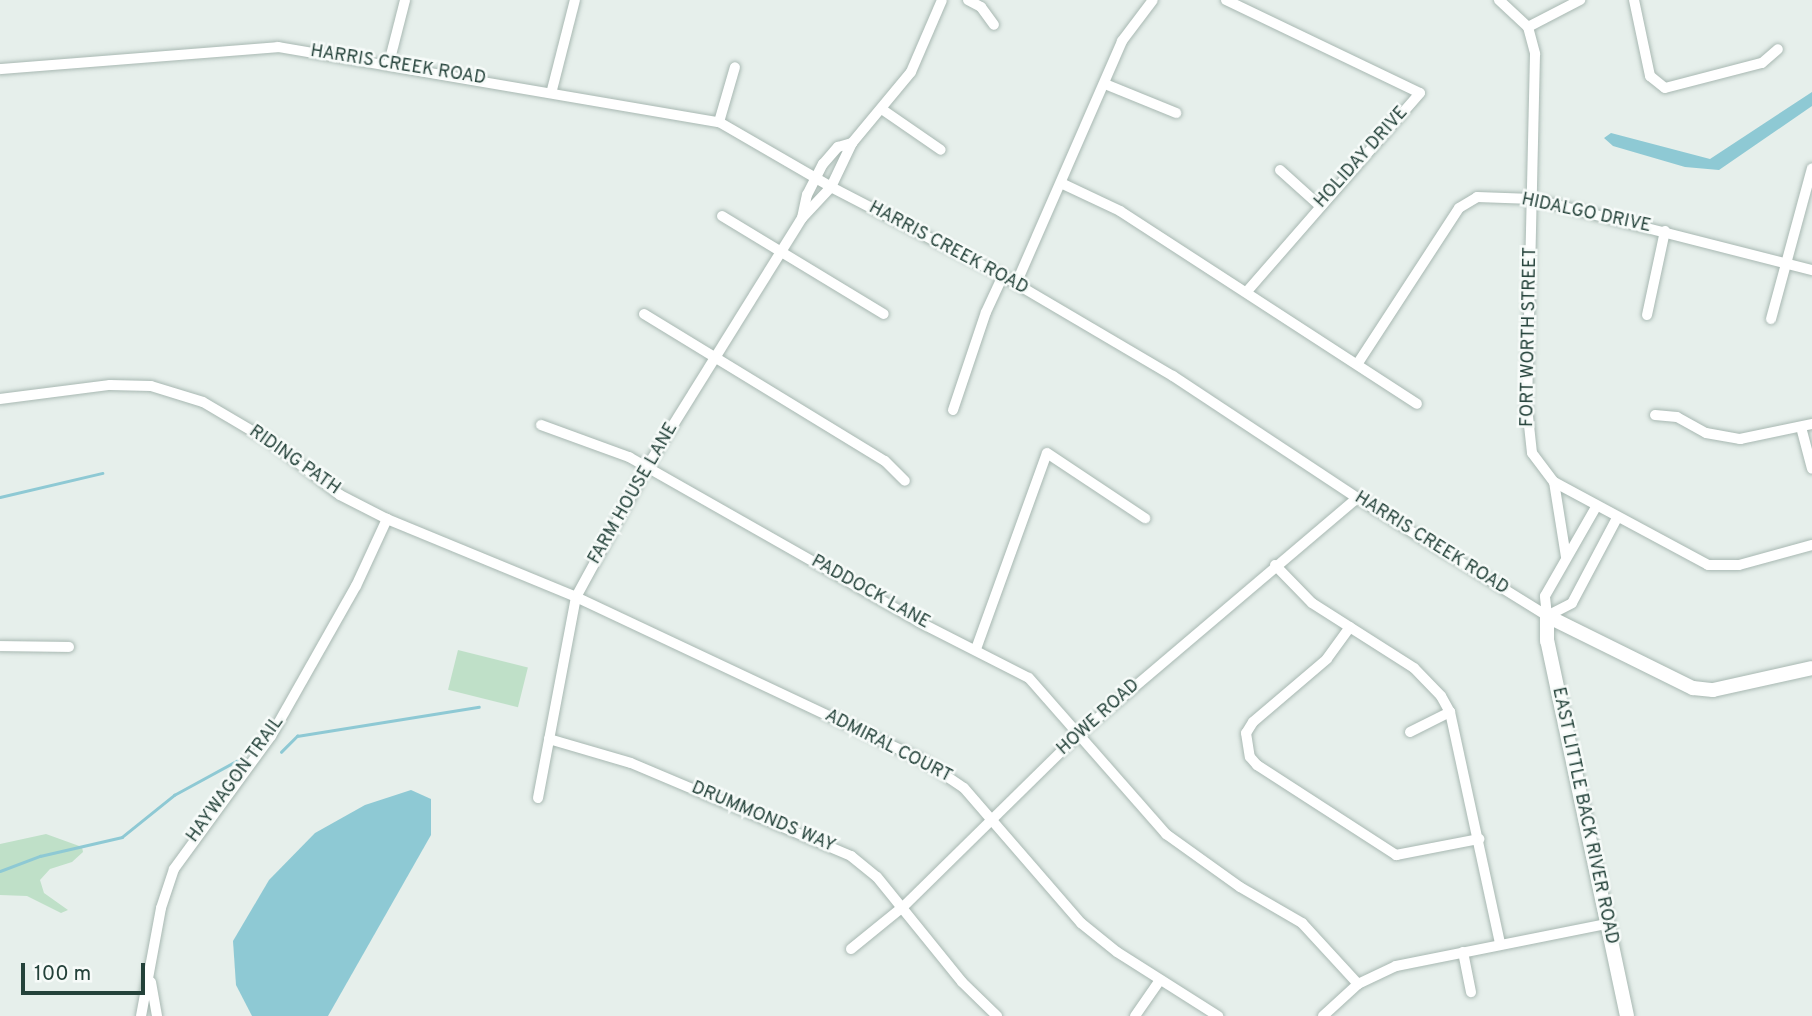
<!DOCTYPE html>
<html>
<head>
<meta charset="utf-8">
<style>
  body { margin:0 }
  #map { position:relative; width:1812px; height:1016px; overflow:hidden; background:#e6efeb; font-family:Overpass,sans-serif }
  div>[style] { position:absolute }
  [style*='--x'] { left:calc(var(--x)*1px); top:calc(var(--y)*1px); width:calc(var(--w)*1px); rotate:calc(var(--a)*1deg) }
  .green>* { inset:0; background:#bfe0c8; transform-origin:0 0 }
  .water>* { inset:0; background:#8ec9d4 }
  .stream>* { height:2.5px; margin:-1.25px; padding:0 1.25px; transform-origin:1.25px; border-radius:1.25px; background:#8ec9d4 }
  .roads { filter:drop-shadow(0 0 2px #a8b8b2) drop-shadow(0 0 2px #a8b8b2) }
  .street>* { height:10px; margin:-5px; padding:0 5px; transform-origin:5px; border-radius:5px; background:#fff }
  .secondary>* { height:14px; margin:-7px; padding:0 7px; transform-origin:7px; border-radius:7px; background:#fff }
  span { translate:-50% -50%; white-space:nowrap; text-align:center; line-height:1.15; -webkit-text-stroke:5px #f7fbf9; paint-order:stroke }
  .street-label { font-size:18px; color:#24423a }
  .scale { position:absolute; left:21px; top:963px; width:124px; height:32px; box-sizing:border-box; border:4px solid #24423a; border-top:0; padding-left:9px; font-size:21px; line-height:24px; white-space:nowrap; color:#24423a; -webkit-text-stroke:5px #f7fbf9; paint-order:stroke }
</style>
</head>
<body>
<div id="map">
  <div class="green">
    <div style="left:458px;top:650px;width:72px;height:41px;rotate:14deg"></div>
    <div style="clip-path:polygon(46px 834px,82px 847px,83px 852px,72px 862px,50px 869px,40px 880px,44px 893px,68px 910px,61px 913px,27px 896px,0 895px,0 844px)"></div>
  </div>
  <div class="water">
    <div style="clip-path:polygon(1812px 92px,1812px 106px,1719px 170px,1685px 167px,1613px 146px,1604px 138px,1611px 133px,1710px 159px)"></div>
    <div style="clip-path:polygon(411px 790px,431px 799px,431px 835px,328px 1016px,252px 1016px,236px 985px,233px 941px,269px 880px,315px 833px,365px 805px)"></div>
  </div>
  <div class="stream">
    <div style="--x:0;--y:497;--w:105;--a:-13.2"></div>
    <div style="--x:281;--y:752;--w:23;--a:-45"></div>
    <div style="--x:297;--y:736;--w:184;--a:-9.1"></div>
    <div style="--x:0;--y:871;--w:43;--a:-20.6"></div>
    <div style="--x:40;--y:856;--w:84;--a:-13"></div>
    <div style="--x:122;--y:837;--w:67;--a:-38.9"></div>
    <div style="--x:174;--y:795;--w:77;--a:-28.6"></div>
  </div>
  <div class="roads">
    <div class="street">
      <div style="--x:968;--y:0;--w:15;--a:28"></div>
      <div style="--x:981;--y:7;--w:22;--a:54"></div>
      <div style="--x:1226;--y:0;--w:215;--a:25.6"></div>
      <div style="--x:1420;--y:93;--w:263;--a:131.1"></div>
      <div style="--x:1499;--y:0;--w:40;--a:43"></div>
      <div style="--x:1528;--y:27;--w:28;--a:75"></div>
      <div style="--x:1535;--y:54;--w:353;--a:91.3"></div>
      <div style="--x:1527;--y:407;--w:46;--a:83.8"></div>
      <div style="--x:1532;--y:453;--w:36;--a:53"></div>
      <div style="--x:1554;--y:482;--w:175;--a:28.3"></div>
      <div style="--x:1708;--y:565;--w:31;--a:0"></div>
      <div style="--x:1739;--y:565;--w:76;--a:-15.3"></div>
      <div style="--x:1634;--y:0;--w:78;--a:78.1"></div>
      <div style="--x:1650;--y:76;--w:19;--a:39"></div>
      <div style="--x:1665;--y:88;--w:100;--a:-14.5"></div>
      <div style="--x:1762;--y:63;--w:21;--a:-41"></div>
      <div style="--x:1528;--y:27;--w:59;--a:-27.4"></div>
      <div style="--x:389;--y:63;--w:65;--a:-75.7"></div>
      <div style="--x:0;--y:69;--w:279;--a:-4.5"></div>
      <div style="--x:278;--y:47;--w:447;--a:9.7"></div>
      <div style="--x:719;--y:122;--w:129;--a:30.1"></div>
      <div style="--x:831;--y:187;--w:194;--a:27.4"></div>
      <div style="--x:1003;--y:276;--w:197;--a:30.5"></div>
      <div style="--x:1173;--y:376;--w:221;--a:33.5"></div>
      <div style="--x:1357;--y:498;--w:224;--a:31.8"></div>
      <div style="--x:1105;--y:84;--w:77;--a:22.2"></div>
      <div style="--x:552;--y:90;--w:93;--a:-75.7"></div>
      <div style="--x:883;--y:110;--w:70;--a:34.6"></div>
      <div style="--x:719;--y:122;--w:57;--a:-73.8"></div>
      <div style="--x:1280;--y:170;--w:54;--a:42"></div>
      <div style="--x:1063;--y:184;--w:63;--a:25.3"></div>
      <div style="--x:1120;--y:211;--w:354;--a:33"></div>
      <div style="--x:722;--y:216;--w:189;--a:31.2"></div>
      <div style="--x:802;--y:218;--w:24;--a:-78"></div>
      <div style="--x:807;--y:195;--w:35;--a:-63"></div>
      <div style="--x:823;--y:164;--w:23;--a:-49"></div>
      <div style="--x:838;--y:147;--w:15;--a:-16"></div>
      <div style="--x:1016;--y:284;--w:265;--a:-66.4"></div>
      <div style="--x:1122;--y:41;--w:51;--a:-52.9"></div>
      <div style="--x:644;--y:314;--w:282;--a:31.4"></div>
      <div style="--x:885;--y:461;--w:28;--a:45"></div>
      <div style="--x:1647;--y:315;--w:86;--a:-77.9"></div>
      <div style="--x:1771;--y:319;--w:156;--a:-74.8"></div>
      <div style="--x:1358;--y:363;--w:185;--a:-56.9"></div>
      <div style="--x:1459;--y:208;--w:21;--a:-31"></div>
      <div style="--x:1477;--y:197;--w:56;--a:2"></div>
      <div style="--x:1533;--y:199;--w:288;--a:14.3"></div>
      <div style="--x:0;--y:399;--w:111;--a:-7.3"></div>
      <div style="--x:110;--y:385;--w:41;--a:1.4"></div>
      <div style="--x:151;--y:386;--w:54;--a:17.1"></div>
      <div style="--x:203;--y:402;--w:79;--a:30.5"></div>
      <div style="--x:271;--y:442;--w:87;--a:37.5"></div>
      <div style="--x:340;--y:495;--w:53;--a:27.1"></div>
      <div style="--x:387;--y:519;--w:204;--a:22.4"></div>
      <div style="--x:576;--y:597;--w:385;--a:25.2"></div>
      <div style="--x:924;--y:761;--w:48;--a:34"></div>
      <div style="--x:964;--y:788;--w:179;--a:49.1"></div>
      <div style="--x:1081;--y:923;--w:46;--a:38.9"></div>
      <div style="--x:1117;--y:952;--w:120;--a:32.4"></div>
      <div style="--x:953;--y:410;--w:103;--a:-71.4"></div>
      <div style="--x:986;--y:312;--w:40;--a:-65"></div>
      <div style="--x:1655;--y:415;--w:22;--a:5"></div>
      <div style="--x:1677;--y:417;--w:33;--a:29"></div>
      <div style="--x:1706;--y:433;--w:35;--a:10"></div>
      <div style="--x:1740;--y:439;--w:74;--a:-11.8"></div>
      <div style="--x:541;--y:425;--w:94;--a:20"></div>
      <div style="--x:629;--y:457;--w:334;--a:29.6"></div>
      <div style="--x:919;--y:622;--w:123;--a:27"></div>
      <div style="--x:1029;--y:678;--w:208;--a:48.7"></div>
      <div style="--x:1166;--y:834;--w:91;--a:35.6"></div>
      <div style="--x:1240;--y:887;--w:72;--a:30.1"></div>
      <div style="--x:1302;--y:923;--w:83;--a:47.4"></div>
      <div style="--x:1801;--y:427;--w:43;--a:75.3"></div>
      <div style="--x:1554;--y:482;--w:76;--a:80.9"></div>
      <div style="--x:1275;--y:565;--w:53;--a:45.8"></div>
      <div style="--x:1312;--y:603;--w:121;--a:32.5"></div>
      <div style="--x:1414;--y:668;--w:39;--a:46"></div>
      <div style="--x:1441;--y:696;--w:18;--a:61"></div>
      <div style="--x:1450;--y:712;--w:237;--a:77.8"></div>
      <div style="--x:1547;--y:616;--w:28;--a:-27"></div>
      <div style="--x:1572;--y:603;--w:96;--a:-62.1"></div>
      <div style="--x:1547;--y:616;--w:20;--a:-96"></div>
      <div style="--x:1545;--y:596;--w:103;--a:-60.2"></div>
      <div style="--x:1350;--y:627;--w:39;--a:126"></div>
      <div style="--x:1327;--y:659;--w:97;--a:139.6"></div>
      <div style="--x:1253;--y:722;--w:13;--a:122"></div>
      <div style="--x:1246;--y:733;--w:24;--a:81"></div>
      <div style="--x:1250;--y:757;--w:11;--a:49"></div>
      <div style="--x:1257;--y:765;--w:166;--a:32.9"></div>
      <div style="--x:1396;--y:855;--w:85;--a:-10.9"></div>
      <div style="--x:0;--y:646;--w:69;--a:0.8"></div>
      <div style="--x:976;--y:649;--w:208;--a:-70.1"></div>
      <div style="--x:1047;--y:453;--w:118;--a:33.6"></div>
      <div style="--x:1410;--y:732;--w:45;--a:-26.6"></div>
      <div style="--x:549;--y:739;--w:85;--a:16.3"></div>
      <div style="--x:631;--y:763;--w:239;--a:22.9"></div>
      <div style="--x:851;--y:856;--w:33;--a:39"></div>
      <div style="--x:877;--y:877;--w:135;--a:51"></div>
      <div style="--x:962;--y:982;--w:49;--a:44.2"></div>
      <div style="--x:538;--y:798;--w:205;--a:-79.3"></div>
      <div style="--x:576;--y:597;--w:148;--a:-61.4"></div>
      <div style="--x:647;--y:467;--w:293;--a:-58.1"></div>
      <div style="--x:802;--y:218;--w:42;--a:-46.9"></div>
      <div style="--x:831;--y:187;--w:49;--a:-64.5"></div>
      <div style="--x:852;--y:143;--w:92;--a:-50.3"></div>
      <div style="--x:911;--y:72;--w:78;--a:-66.7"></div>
      <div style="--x:851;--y:949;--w:68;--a:-39.1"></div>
      <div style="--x:904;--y:906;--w:245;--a:-44.5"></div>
      <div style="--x:1079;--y:734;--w:365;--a:-40.3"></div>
      <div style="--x:1463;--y:952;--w:41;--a:78.7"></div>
      <div style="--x:151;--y:982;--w:35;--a:80"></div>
      <div style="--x:141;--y:1016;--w:110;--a:-79.5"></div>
      <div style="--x:161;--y:908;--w:41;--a:-71.6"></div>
      <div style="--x:174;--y:869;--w:165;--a:-53.9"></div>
      <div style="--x:271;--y:736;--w:172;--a:-60.5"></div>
      <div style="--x:356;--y:586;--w:74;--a:-65.2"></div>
      <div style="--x:1135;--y:1016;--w:44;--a:-55.2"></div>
      <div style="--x:1323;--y:1016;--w:47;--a:-42.4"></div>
      <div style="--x:1358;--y:984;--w:42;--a:-25.3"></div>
      <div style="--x:1396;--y:966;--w:215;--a:-11.3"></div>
    </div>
    <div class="secondary">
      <div style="--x:1627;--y:1016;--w:383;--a:-102"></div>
      <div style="--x:1547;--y:641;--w:25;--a:-90"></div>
      <div style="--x:1547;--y:616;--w:163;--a:26.3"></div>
      <div style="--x:1693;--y:688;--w:20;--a:6"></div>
      <div style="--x:1713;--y:690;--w:101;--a:-12.5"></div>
    </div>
  </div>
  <div class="street-label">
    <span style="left:398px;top:66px;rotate:9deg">HARRIS CREEK ROAD</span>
    <span style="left:1362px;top:158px;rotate:-48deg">HOLIDAY DRIVE</span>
    <span style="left:1586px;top:214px;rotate:12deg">HIDALGO DRIVE</span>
    <span style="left:948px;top:249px;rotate:28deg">HARRIS CREEK ROAD</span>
    <span style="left:1530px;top:337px;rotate:-89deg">FORT WORTH STREET</span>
    <span style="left:294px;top:461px;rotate:35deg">RIDING PATH</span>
    <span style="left:634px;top:494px;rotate:-60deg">FARM HOUSE LANE</span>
    <span style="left:1431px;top:544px;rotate:32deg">HARRIS CREEK ROAD</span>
    <span style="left:870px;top:593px;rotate:29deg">PADDOCK LANE</span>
    <span style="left:1099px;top:718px;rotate:-42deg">HOWE ROAD</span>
    <span style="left:888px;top:747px;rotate:27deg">ADMIRAL COURT</span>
    <span style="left:236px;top:780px;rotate:-54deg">HAYWAGON TRAIL</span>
    <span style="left:1584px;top:816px;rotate:78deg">EAST LITTLE BACK RIVER ROAD</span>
    <span style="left:763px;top:818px;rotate:23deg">DRUMMONDS WAY</span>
  </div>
  <div class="scale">100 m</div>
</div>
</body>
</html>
